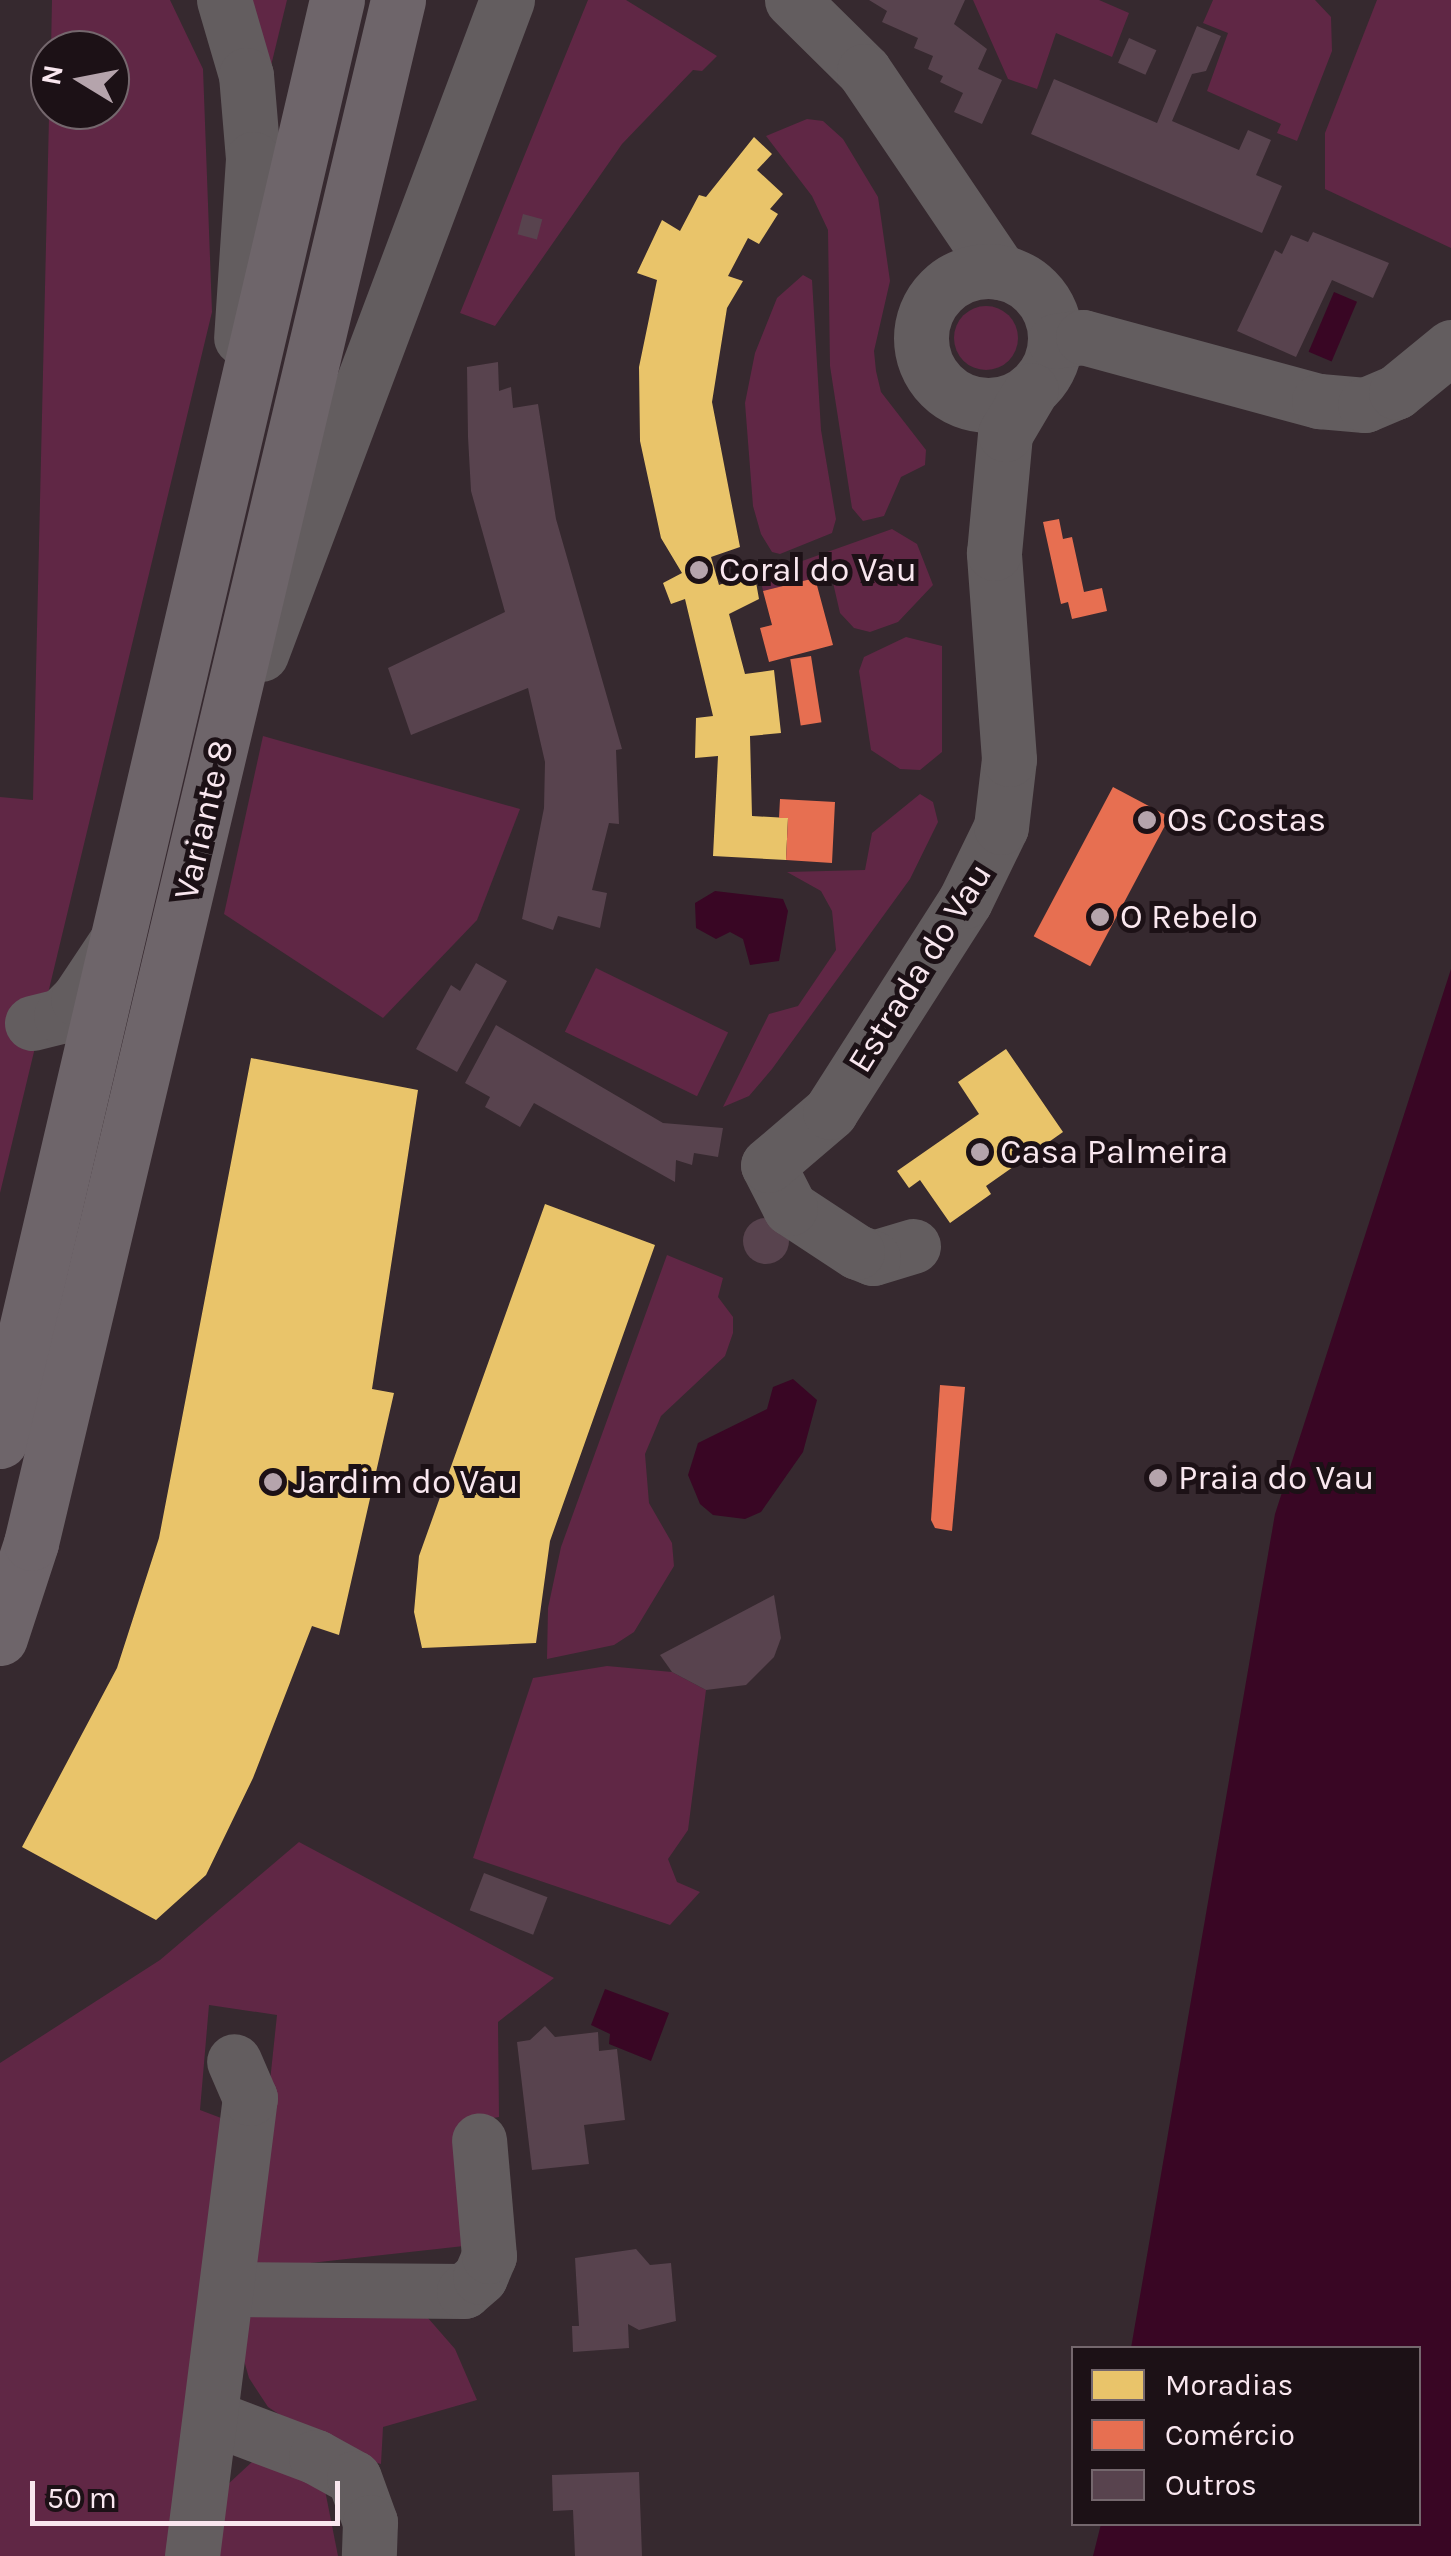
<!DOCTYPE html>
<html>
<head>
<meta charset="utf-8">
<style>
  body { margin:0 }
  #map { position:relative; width:1451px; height:2556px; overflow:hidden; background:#36292f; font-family:Karla,sans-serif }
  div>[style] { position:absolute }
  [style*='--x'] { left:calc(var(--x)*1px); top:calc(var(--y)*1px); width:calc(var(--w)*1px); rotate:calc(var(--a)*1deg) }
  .green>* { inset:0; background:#602745; transform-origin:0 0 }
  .round { border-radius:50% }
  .water>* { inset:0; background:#390624; transform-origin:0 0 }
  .homes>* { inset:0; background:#e9c46a }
  .shops>* { inset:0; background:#e76f51; transform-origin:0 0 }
  .building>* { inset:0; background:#58434e; transform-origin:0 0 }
  .minor>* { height:55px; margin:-27.5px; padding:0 27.5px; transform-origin:27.5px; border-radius:27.5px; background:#635d5f }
  .minor>.ring { margin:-27.5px; padding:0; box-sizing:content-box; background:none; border:55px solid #635d5f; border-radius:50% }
  .major>* { height:55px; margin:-27.5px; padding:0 27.5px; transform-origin:27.5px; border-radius:27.5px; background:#6e656a }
  .dots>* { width:28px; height:28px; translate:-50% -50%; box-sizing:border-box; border:5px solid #1c1116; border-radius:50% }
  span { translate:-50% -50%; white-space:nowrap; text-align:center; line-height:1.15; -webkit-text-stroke:10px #1c1116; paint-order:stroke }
  .poi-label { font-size:35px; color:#f9e7ef }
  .left { translate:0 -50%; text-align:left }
  .street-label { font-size:35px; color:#f9e7ef }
  .legend { position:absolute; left:1071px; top:2346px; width:350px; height:180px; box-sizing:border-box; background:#1c1116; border:2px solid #74676d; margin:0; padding:12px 18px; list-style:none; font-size:30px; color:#f9e7ef }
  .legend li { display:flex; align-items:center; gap:20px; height:50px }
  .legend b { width:50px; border:2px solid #74676d }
  .north { position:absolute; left:30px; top:30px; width:100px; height:100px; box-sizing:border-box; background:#1c1116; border:2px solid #74676d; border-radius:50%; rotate:280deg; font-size:28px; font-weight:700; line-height:40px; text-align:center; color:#f9e7ef }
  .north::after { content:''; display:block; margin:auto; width:35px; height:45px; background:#b5a4ac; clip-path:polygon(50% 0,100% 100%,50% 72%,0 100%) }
  .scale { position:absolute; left:30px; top:2481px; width:310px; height:45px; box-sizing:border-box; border:5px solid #f9e7ef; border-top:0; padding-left:12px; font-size:30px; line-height:35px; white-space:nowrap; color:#f9e7ef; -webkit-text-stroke:8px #1c1116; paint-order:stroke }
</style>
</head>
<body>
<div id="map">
  <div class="green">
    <div style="clip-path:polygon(52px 0,170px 0,203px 69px,212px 312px,0 1193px,0 797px,33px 800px,50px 74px,50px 110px,110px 110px,110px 50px,51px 50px)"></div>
    <div style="clip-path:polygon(239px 0,287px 0,268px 78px)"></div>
    <div style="clip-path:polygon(588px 0,626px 0,717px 56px,702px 71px,693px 70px,622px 144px,495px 326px,460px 313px)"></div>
    <div style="clip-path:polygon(973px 0,1099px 0,1129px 13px,1112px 57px,1056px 33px,1037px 89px,1008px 79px)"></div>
    <div style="clip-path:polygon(1213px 0,1315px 0,1331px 17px,1332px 51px,1297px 141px,1277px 133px,1281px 124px,1207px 91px,1228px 33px,1203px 23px)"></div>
    <div style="clip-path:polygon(1377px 0,1451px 0,1451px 248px,1325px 189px,1325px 133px)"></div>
    <div style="clip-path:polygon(807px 119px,823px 121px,843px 139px,878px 197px,890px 281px,874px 351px,876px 371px,881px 392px,926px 450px,925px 465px,901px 477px,884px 516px,863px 521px,852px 508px,830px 366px,828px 230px,812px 196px,766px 136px)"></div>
    <div style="clip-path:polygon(803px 275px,812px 280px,821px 430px,836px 519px,832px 533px,780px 554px,772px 552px,761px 534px,753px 506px,745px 403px,755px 353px,777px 298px)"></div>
    <div class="round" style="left:954px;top:306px;width:64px;height:64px"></div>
    <div style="clip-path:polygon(892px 529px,917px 544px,933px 585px,898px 622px,870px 632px,854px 628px,840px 613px,831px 574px,763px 591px,760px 576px)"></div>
    <div style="clip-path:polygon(906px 637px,942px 646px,942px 752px,920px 770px,900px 769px,871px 750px,859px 671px,864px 657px)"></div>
    <div style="clip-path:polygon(263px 736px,520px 809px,477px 920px,383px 1018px,224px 914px)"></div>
    <div style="clip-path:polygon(920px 794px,933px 802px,938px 822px,910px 879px,772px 1069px,749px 1096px,723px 1107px,769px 1014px,798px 1006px,836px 950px,832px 911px,821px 891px,787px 872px,865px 870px,872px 833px)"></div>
    <div style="left:596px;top:968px;width:147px;height:71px;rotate:26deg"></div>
    <div style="clip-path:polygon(667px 1255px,723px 1278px,718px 1297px,733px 1317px,733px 1333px,725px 1356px,661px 1416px,645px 1454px,649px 1503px,672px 1543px,674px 1566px,634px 1632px,614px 1645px,547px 1659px,548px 1608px,561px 1547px)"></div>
    <div style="clip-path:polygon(607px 1666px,672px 1672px,706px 1690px,688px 1830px,668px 1859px,677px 1882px,700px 1892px,670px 1925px,473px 1858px,533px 1678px)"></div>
    <div style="clip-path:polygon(299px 1842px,554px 1978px,498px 2022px,499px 2117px,465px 2123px,473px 2245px,256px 2269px,252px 2252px,277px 2015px,209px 2005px,200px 2110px,229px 2121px,168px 2556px,0 2556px,0 2063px,160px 1960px)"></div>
    <div style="clip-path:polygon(254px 2309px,421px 2310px,455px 2349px,477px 2400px,383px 2427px,381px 2464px,331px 2449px,268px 2407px,249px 2378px,239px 2343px)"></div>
    <div style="clip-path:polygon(253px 2461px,323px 2480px,338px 2556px,214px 2556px,226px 2486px)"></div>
  </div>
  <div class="water">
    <div style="left:1334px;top:292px;width:25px;height:65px;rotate:23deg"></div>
    <div style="clip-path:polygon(715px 891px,783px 899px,788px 911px,779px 961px,750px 965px,743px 939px,730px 932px,716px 939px,696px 928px,695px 903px)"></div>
    <div style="clip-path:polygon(1451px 969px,1451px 2556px,1093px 2556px,1101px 2524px,1418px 2524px,1418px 2348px,1131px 2348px,1275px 1514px)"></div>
    <div style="clip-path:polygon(793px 1379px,817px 1400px,803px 1452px,761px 1512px,745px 1519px,713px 1515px,700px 1504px,688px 1475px,698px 1443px,767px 1409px,773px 1387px)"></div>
    <div style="clip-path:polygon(605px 1989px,669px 2013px,651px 2061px,609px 2044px,610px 2034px,591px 2025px)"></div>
  </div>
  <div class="homes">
    <div style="clip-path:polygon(754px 137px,772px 154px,757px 170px,783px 194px,770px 209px,778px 214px,759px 244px,748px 238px,728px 276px,743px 281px,727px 308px,712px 402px,740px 547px,711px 557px,719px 585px,754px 571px,759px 599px,729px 614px,745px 674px,774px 670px,781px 733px,750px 736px,752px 816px,788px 818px,786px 860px,713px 856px,718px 756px,695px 758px,696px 718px,713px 716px,685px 599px,671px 604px,663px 583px,682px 573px,661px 538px,640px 441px,639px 367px,657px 280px,637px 273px,662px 220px,680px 231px,699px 195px,706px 197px)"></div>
    <div style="clip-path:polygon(1006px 1049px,1063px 1132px,986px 1186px,991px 1194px,950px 1223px,920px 1180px,909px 1188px,897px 1171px,979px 1114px,958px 1082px)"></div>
    <div style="clip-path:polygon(251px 1058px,418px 1090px,372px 1389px,394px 1393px,339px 1635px,312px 1626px,253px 1778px,206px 1875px,156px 1920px,22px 1847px,117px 1668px,159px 1538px)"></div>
    <div style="clip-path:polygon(545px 1204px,655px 1245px,550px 1541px,536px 1643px,422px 1648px,414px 1612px,419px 1556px)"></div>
  </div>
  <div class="shops">
    <div style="clip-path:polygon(1059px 519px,1063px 539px,1072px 537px,1084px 592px,1102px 588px,1107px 611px,1072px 619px,1068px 602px,1061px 604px,1043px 522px)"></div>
    <div style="clip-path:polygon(815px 578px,833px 645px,769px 662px,760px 628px,772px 625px,763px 591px)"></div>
    <div style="left:811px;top:656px;width:67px;height:21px;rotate:81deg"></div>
    <div style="left:1113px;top:787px;width:64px;height:169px;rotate:28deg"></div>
    <div style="clip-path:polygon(780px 799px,835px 802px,832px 863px,786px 860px,788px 818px,779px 818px)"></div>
    <div style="clip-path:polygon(940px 1385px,965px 1387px,952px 1531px,935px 1528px,931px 1520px)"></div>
  </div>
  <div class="building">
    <div style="clip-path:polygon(869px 0,965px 0,954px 24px,987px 49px,978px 69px,1002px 80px,982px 124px,954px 112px,963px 93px,940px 82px,943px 76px,928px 69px,933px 56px,914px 48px,918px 38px,882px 22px,887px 11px)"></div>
    <div style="clip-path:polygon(1197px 26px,1221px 36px,1206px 71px,1192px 74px,1172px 121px,1239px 150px,1248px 130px,1271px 140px,1256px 175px,1282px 186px,1262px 233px,1031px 134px,1054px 79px,1157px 123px)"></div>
    <div style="left:1129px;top:38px;width:30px;height:27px;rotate:24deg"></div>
    <div style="left:523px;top:214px;width:20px;height:21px;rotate:15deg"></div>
    <div style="clip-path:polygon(1313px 232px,1389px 263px,1373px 298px,1332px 280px,1296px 357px,1237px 331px,1275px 250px,1282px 254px,1291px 235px,1308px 242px)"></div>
    <div style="clip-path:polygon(498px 362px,499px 391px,511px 387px,513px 408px,538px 404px,556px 519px,622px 749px,616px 750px,619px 824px,609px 823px,592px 890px,607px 893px,600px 928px,558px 916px,553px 930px,522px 919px,544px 808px,545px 762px,528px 688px,411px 735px,388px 668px,505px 612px,471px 491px,468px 437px,467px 367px)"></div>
    <div style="clip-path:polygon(476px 963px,507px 981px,457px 1072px,416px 1049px,451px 985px,460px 991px)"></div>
    <div style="clip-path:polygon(496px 1025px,663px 1123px,723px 1128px,718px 1157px,694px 1153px,692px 1165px,676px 1160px,675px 1182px,534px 1103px,520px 1127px,485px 1107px,490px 1097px,465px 1083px)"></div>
    <div class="round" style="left:743px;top:1218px;width:46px;height:46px"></div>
    <div style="clip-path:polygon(774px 1595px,781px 1638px,774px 1657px,746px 1685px,706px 1690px,672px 1672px,660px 1655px)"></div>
    <div style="left:484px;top:1873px;width:68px;height:40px;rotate:21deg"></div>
    <div style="clip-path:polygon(545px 2026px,555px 2037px,598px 2032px,599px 2051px,617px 2049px,625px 2120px,584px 2125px,589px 2164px,532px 2170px,517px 2042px,530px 2040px)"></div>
    <div style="clip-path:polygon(636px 2249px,650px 2265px,671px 2263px,676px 2321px,639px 2330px,628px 2324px,629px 2348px,573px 2352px,572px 2326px,579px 2326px,575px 2258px)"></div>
    <div style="clip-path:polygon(639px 2472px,642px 2556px,575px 2556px,573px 2510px,553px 2511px,552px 2475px)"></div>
  </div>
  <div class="minor">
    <div style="--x:224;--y:0;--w:78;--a:73.7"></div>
    <div style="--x:246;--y:75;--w:84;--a:85.2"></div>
    <div style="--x:253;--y:159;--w:179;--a:93.8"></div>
    <div style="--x:792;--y:0;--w:101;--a:44.6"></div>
    <div style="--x:864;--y:71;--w:243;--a:55.9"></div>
    <div class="ring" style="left:921px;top:271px;width:79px;height:79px"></div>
    <div style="--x:1055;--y:341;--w:28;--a:-8"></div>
    <div style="--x:1083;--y:337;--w:245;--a:15.2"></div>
    <div style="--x:1319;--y:401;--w:46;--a:5"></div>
    <div style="--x:1365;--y:405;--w:34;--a:-23"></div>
    <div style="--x:1396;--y:392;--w:71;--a:-39.3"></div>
    <div style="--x:261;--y:654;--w:699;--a:-69.39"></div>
    <div style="--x:32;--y:1023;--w:30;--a:-14"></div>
    <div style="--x:61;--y:1016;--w:24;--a:-45"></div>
    <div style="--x:78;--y:999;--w:69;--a:-56.3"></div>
    <div style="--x:913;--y:1246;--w:42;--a:163.3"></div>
    <div style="--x:873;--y:1258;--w:17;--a:-159"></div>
    <div style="--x:857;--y:1252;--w:80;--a:-146.7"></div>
    <div style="--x:790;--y:1208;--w:48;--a:-117.1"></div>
    <div style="--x:768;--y:1165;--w:82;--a:-40.5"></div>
    <div style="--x:830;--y:1112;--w:250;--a:-57.4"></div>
    <div style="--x:965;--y:901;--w:82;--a:-64.1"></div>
    <div style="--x:1001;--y:827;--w:68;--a:-83.3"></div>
    <div style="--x:1009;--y:759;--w:207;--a:-94.2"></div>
    <div style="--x:994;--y:553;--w:120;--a:-84.7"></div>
    <div style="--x:1005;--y:434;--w:51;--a:-59.4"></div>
    <div style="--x:227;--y:2289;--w:237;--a:0.5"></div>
    <div style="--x:464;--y:2291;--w:21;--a:-41"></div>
    <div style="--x:480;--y:2277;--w:23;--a:-67"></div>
    <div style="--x:489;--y:2256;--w:116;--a:-94.9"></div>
    <div style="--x:213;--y:2418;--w:110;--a:20.7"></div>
    <div style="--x:316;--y:2457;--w:43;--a:28.9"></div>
    <div style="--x:354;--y:2478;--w:47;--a:70"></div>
    <div style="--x:370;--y:2522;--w:34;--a:92"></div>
    <div style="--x:192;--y:2556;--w:462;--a:-82.8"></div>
    <div style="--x:250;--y:2098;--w:40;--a:-113.4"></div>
  </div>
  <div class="major">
    <div style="--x:0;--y:1441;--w:1480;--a:-76.84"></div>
    <div style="--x:0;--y:1638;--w:100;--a:-71.9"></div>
    <div style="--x:31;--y:1543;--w:1586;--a:-76.62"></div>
  </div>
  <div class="dots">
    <div style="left:699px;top:570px;background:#b5a4ac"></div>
    <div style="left:1147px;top:820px;background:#b5a4ac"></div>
    <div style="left:1100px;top:917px;background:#b5a4ac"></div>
    <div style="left:980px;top:1152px;background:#b5a4ac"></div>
    <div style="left:1158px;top:1478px;background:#b5a4ac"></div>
    <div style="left:273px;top:1482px;background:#b5a4ac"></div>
  </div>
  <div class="poi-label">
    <span class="left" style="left:719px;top:570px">Coral do Vau</span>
    <span class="left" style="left:1167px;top:820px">Os Costas</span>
    <span class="left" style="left:1120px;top:917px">O Rebelo</span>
    <span class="left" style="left:1000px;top:1152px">Casa Palmeira</span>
    <span class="left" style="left:1178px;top:1478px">Praia do Vau</span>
    <span class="left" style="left:293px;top:1482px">Jardim do Vau</span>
  </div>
  <div class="street-label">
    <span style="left:204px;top:820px;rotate:-77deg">Variante 8</span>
    <span style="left:920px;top:968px;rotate:-58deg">Estrada do Vau</span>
  </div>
  <ul class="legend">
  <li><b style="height:28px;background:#e9c46a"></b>Moradias</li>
  <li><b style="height:28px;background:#e76f51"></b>Comércio</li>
  <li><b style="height:28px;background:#58434e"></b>Outros</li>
  </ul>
  <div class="north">N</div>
  <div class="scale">50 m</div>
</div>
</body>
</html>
